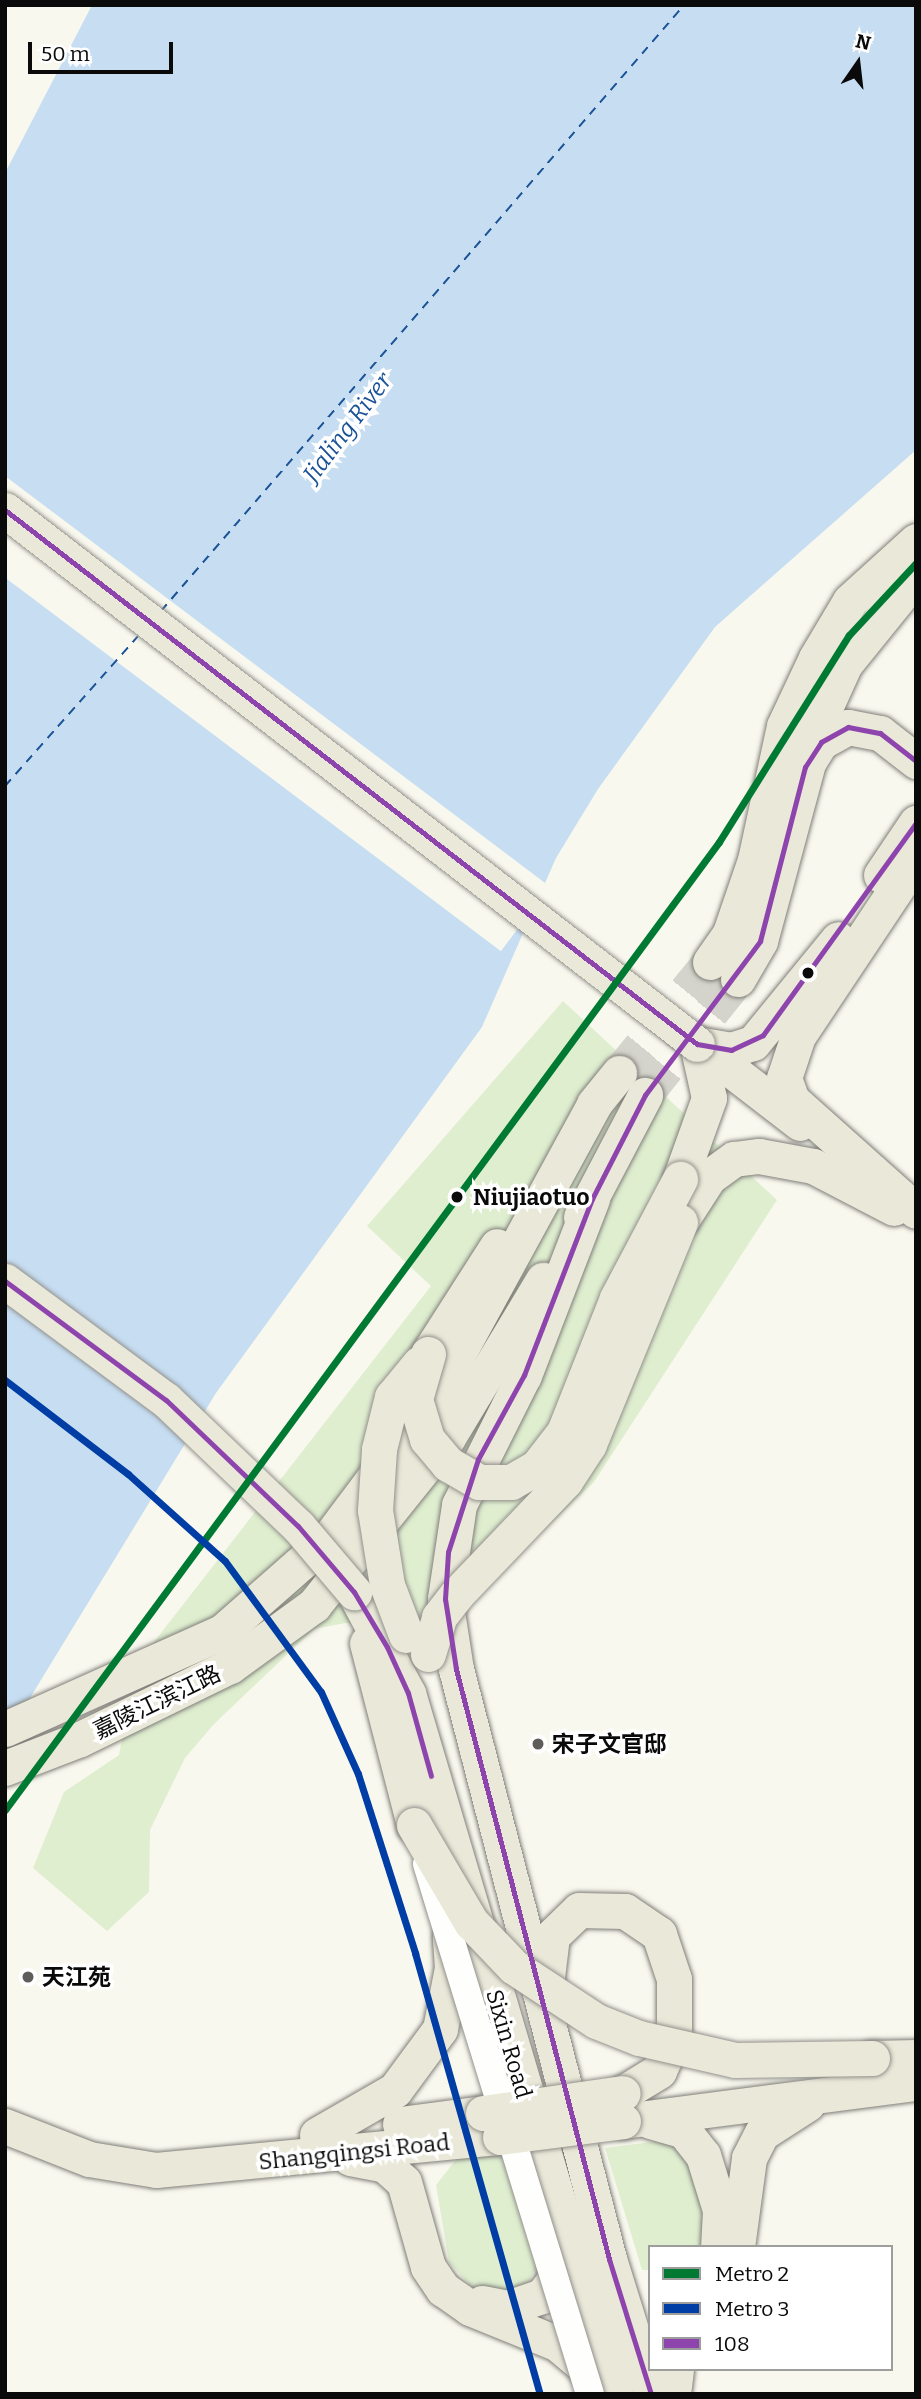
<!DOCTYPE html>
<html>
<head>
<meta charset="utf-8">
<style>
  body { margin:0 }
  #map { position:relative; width:921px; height:2399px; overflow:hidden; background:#f9f8ee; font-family:Bitter,"Noto Sans SC",serif }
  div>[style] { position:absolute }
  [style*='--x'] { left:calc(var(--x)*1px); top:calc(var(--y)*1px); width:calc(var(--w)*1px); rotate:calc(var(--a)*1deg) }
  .green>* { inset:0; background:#dfeecf }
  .water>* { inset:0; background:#c6ddf2 }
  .pier>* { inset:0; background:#f9f8ee; transform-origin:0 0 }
  .ferry>* { height:2px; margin-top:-1px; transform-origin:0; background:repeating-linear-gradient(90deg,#1a5296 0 9px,transparent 0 16px) }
  .major-tunnel>* { height:35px; margin-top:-17.5px; transform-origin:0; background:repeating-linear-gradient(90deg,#d5d4cc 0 35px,transparent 0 53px) }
  .roads { filter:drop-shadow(0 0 2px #7f7e7a) drop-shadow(0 0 2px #7f7e7a) }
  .major>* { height:35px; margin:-17.5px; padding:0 17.5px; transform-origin:17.5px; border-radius:17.5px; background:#eae8d8 }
  .bridges { filter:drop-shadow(0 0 2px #92918d) drop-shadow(0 0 2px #92918d) }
  .minor-bridge>* { height:28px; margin:-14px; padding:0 14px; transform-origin:14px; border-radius:14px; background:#fefefc }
  .major-bridge>* { height:35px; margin:-17.5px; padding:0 17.5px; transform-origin:17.5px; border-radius:17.5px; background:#eae8d8 }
  .bus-1>* { height:5px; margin:-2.5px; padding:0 2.5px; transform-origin:2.5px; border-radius:2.5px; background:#8e44ad }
  .metro-1>* { height:7px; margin:-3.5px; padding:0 3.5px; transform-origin:3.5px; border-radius:3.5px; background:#007a33 }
  .metro-2>* { height:7px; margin:-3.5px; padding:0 3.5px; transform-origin:3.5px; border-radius:3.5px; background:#003da5 }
  .dots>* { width:19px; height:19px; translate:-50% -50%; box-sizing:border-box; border:4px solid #fff; border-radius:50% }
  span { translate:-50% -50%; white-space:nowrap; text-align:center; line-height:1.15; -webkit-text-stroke:7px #fff; paint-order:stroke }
  .stop-label { font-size:23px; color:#0a0a0a; font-weight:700 }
  .left { translate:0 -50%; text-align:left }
  .street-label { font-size:23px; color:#0a0a0a }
  .poi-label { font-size:23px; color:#0a0a0a; font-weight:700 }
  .water-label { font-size:24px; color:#1a5296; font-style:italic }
  .frame { position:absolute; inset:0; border:7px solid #0a0a0a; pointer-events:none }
  .legend { position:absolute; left:648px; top:2245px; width:245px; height:126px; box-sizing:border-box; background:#fff; border:2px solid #9d9d9d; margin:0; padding:9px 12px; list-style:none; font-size:21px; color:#0a0a0a }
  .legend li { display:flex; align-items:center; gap:14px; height:35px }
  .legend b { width:35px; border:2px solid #9d9d9d }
  .north { position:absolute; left:823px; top:28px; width:70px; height:70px; -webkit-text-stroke:5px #fff; paint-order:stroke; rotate:14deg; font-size:19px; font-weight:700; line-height:28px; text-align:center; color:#0a0a0a }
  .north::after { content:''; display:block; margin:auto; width:24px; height:32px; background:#0a0a0a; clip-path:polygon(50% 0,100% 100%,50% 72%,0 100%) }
  .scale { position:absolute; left:28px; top:42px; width:145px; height:32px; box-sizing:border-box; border:4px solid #0a0a0a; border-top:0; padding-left:9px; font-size:21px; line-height:24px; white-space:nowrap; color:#0a0a0a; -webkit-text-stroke:5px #fff; paint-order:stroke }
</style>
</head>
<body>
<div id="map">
  <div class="green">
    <div style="clip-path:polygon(563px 1001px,777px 1200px,594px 1482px,462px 1610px,416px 1627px,345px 1623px,314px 1629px,214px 1724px,185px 1758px,150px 1830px,149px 1892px,107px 1931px,33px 1868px,64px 1792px,119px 1755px,131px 1693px,150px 1647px,431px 1286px,367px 1226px)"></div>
    <div style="clip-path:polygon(674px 2139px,694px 2154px,712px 2220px,700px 2247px,650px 2247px,650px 2270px,642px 2270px,605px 2148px)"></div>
    <div style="clip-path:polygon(493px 2153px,506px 2157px,539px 2262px,524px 2290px,478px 2294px,449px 2262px,436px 2185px,458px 2157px)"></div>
  </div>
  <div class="water">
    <div style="clip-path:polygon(92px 5px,916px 5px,916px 450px,715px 627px,598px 789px,556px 858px,482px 1027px,216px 1393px,5px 1739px,5px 173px)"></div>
  </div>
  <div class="pier">
    <div style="left:5px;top:476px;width:682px;height:81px;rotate:37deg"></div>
  </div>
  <div class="ferry">
    <div style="--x:161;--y:611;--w:800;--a:-49.2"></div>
    <div style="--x:5;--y:786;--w:200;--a:-48.4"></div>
  </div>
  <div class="major-tunnel">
    <div style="--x:619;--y:1073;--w:144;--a:-50.7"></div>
    <div style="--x:645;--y:1095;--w:149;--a:-51.3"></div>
  </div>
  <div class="roads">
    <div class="major">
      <div style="--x:809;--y:761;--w:22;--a:-58"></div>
      <div style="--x:821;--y:742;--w:31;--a:-29"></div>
      <div style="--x:848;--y:727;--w:33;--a:11"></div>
      <div style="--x:880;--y:733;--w:46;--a:37.9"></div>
      <div style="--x:916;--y:859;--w:213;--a:123.7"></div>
      <div style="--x:798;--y:1036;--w:44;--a:108.4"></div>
      <div style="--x:784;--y:1078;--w:23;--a:70"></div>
      <div style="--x:792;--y:1100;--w:166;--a:41.8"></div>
      <div style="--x:881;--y:875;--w:63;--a:-56.1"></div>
      <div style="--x:710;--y:962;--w:35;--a:-55"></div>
      <div style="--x:730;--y:933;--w:77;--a:-71.1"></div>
      <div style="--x:755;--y:860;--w:137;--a:-77.8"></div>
      <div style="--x:784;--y:726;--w:75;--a:-64.8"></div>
      <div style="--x:816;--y:658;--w:66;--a:-59.2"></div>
      <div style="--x:850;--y:601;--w:89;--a:-42.3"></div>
      <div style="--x:738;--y:979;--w:44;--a:-59.9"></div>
      <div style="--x:760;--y:941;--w:230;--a:-74.9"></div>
      <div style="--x:820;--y:719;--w:60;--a:-65.6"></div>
      <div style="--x:845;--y:664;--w:113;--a:-51.1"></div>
      <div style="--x:697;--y:1044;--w:35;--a:10"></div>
      <div style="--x:731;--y:1050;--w:23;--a:-18"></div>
      <div style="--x:753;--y:1043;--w:134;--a:-50.7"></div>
      <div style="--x:700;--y:1046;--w:126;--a:37.6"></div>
      <div style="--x:680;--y:1179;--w:86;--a:-70.3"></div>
      <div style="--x:709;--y:1098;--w:55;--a:-102.5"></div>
      <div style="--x:592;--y:1199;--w:189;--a:111.1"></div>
      <div style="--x:524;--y:1375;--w:145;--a:116.6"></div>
      <div style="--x:459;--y:1505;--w:95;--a:98.5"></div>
      <div style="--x:445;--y:1599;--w:71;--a:81.1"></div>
      <div style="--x:456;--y:1669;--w:610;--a:75.46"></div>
      <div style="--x:609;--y:2259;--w:141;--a:72.7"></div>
      <div style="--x:581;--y:1217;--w:138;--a:-62.3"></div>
      <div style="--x:682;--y:1219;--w:50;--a:-57.3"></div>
      <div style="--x:709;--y:1177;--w:31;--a:-36"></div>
      <div style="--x:734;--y:1159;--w:25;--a:-7"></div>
      <div style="--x:759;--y:1156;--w:55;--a:10.5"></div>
      <div style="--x:813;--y:1166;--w:91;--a:27.4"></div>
      <div style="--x:428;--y:1354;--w:128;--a:-57.4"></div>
      <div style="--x:354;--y:1592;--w:115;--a:61.9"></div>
      <div style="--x:408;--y:1693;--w:731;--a:73.55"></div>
      <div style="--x:367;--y:1643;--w:188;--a:75.5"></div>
      <div style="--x:5;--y:1729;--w:238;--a:-24.1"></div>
      <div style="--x:222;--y:1632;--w:141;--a:-41.3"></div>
      <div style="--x:328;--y:1539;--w:176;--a:-53.1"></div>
      <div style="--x:434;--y:1398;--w:335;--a:-61.4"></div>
      <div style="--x:594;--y:1104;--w:40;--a:-51"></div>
      <div style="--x:5;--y:1768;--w:80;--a:-21.1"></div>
      <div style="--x:80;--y:1739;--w:167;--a:-26"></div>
      <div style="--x:230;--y:1666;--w:104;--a:-36"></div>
      <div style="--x:314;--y:1605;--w:213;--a:-51.3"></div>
      <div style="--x:447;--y:1439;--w:186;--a:-58.9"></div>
      <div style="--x:546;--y:1985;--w:49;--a:-83"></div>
      <div style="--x:552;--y:1936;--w:37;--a:-44"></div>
      <div style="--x:579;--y:1910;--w:46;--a:1.2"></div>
      <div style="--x:625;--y:1911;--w:41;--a:34.1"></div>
      <div style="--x:659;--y:1934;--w:47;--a:71.6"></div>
      <div style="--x:674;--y:1979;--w:58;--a:90"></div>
      <div style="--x:674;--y:2037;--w:37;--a:114"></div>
      <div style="--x:659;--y:2071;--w:42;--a:148.6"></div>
      <div style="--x:872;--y:2058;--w:44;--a:-1.3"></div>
      <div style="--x:623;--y:2121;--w:295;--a:-7.4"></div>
      <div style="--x:650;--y:2121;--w:35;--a:16"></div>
      <div style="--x:684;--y:2131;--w:31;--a:52"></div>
      <div style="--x:703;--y:2155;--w:58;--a:72.8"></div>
      <div style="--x:720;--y:2210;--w:37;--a:93"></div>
      <div style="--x:400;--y:2124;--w:84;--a:-7.5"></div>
      <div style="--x:5;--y:2126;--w:90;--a:21.4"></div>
      <div style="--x:89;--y:2159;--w:68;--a:9.3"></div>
      <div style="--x:156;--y:2170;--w:346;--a:-5.5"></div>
      <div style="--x:317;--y:2135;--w:90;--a:-30"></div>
      <div style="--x:395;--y:2090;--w:76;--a:-53.6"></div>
      <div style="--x:440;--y:2029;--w:62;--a:-78.9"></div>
      <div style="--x:452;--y:1968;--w:31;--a:-94"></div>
      <div style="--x:350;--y:2158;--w:36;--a:11"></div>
      <div style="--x:385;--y:2165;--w:25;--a:42"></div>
      <div style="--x:404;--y:2182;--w:88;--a:74.2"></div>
      <div style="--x:428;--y:2267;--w:27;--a:56"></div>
      <div style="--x:443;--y:2289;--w:33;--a:35"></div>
      <div style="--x:470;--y:2308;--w:95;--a:22.2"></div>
      <div style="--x:558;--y:2344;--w:48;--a:40"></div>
      <div style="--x:737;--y:2247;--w:90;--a:-82.3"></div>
      <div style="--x:749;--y:2158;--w:28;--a:-63"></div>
      <div style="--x:762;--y:2133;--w:54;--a:-32.8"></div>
      <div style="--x:482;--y:2303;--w:25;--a:11"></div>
      <div style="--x:507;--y:2308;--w:37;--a:-19"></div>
      <div style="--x:542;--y:2296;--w:18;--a:-52"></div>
      <div style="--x:553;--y:2282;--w:35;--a:-78"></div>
      <div style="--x:673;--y:2394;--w:25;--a:-83"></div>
    </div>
  </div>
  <div class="bridges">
    <div class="minor-bridge">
      <div style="--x:427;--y:1864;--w:554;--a:72.9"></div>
    </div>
    <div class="major-bridge">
      <div style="--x:5;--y:510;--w:874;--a:37.66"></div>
      <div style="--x:5;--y:1281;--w:200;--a:36.5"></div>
      <div style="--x:166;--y:1400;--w:182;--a:43.7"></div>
      <div style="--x:298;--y:1526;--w:87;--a:49.7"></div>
      <div style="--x:428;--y:1354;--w:47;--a:106.1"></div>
      <div style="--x:415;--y:1399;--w:42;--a:73.3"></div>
      <div style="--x:427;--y:1439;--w:33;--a:50"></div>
      <div style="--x:448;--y:1464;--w:36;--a:30"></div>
      <div style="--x:479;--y:1482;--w:32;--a:0"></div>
      <div style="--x:511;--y:1482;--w:30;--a:-30"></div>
      <div style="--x:537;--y:1467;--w:44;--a:-52.4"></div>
      <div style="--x:564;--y:1432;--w:144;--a:-68.4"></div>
      <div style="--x:617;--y:1298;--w:135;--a:-62.1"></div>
      <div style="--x:406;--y:1635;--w:53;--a:-110.8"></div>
      <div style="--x:387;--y:1585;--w:76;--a:-99.1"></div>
      <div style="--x:375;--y:1510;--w:61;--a:-86.2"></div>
      <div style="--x:379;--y:1449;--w:54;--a:-76"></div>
      <div style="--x:392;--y:1397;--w:43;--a:-50.7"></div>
      <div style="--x:428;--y:1654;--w:39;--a:-73"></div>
      <div style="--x:439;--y:1617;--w:29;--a:-52"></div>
      <div style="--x:457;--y:1594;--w:156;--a:-46.3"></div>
      <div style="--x:565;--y:1481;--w:44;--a:-57"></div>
      <div style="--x:589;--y:1444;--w:240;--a:-67.7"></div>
      <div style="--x:414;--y:1825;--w:113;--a:59.6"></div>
      <div style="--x:471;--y:1922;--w:62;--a:46.3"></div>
      <div style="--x:514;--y:1967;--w:98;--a:33.4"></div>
      <div style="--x:596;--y:2021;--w:46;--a:21.6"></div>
      <div style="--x:639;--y:2038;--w:98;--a:12.9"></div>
      <div style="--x:735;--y:2060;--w:137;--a:-0.8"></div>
      <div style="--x:483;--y:2113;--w:141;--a:-8.1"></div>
      <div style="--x:500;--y:2137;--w:124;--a:-7.4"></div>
    </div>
  </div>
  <div class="bus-1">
    <div style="--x:5;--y:510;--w:874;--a:37.66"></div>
    <div style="--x:697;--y:1044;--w:35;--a:10"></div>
    <div style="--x:731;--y:1050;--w:35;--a:-25"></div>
    <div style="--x:763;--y:1035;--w:261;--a:-54.2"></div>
    <div style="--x:5;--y:1281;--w:200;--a:36.5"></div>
    <div style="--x:166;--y:1400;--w:182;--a:43.7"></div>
    <div style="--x:298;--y:1526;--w:87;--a:49.7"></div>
    <div style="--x:354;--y:1592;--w:64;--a:59"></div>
    <div style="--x:387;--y:1647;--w:51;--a:65.5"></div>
    <div style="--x:408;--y:1693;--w:86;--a:74.5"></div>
    <div style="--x:651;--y:2394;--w:141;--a:-107.3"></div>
    <div style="--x:609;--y:2259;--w:610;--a:-104.54"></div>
    <div style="--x:456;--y:1669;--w:71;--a:-98.9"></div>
    <div style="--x:445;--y:1599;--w:47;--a:-86.3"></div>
    <div style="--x:448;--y:1552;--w:98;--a:-72.1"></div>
    <div style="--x:478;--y:1459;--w:96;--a:-61.3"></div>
    <div style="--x:524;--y:1375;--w:189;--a:-68.9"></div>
    <div style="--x:592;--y:1199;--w:117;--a:-63"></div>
    <div style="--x:645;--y:1095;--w:192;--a:-53.2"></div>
    <div style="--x:760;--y:941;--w:180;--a:-75.5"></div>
    <div style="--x:805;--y:767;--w:30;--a:-57"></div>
    <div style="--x:821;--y:742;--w:31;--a:-29"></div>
    <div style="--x:848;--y:727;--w:33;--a:11"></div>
    <div style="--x:880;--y:733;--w:46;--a:37.9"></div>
  </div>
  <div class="metro-1">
    <div style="--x:5;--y:1810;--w:1203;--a:-53.59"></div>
    <div style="--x:719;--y:842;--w:244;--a:-57.9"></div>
    <div style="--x:849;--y:635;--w:98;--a:-47.1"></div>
  </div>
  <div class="metro-2">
    <div style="--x:5;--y:1380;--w:155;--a:37.4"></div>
    <div style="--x:128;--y:1474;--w:130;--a:41.9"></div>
    <div style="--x:225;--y:1561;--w:162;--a:53.8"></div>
    <div style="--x:321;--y:1692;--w:90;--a:65.7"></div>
    <div style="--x:358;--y:1774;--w:188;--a:72.3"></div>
    <div style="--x:415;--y:1953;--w:458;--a:74.2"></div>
  </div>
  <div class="dots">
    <div style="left:808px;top:973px;background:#0a0a0a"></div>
    <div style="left:457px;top:1197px;background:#0a0a0a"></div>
    <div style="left:538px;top:1744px;background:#5e5d5a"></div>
    <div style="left:28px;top:1977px;background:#5e5d5a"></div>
  </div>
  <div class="stop-label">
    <span class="left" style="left:473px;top:1197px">Niujiaotuo</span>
  </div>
  <div class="street-label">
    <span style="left:157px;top:1702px;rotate:-26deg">嘉陵江滨江路</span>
    <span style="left:509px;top:2044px;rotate:74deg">Sixin Road</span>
    <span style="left:354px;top:2152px;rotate:-6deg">Shangqingsi Road</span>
  </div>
  <div class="poi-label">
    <span class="left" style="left:552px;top:1744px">宋子文官邸</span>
    <span class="left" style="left:42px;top:1977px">天江苑</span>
  </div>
  <div class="water-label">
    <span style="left:348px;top:428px;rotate:-53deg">Jialing River</span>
  </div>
  <div class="frame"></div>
  <ul class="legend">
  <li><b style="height:9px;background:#007a33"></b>Metro 2</li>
  <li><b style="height:9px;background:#003da5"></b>Metro 3</li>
  <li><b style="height:9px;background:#8e44ad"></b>108</li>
  </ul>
  <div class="north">N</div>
  <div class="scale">50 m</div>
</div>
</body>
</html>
